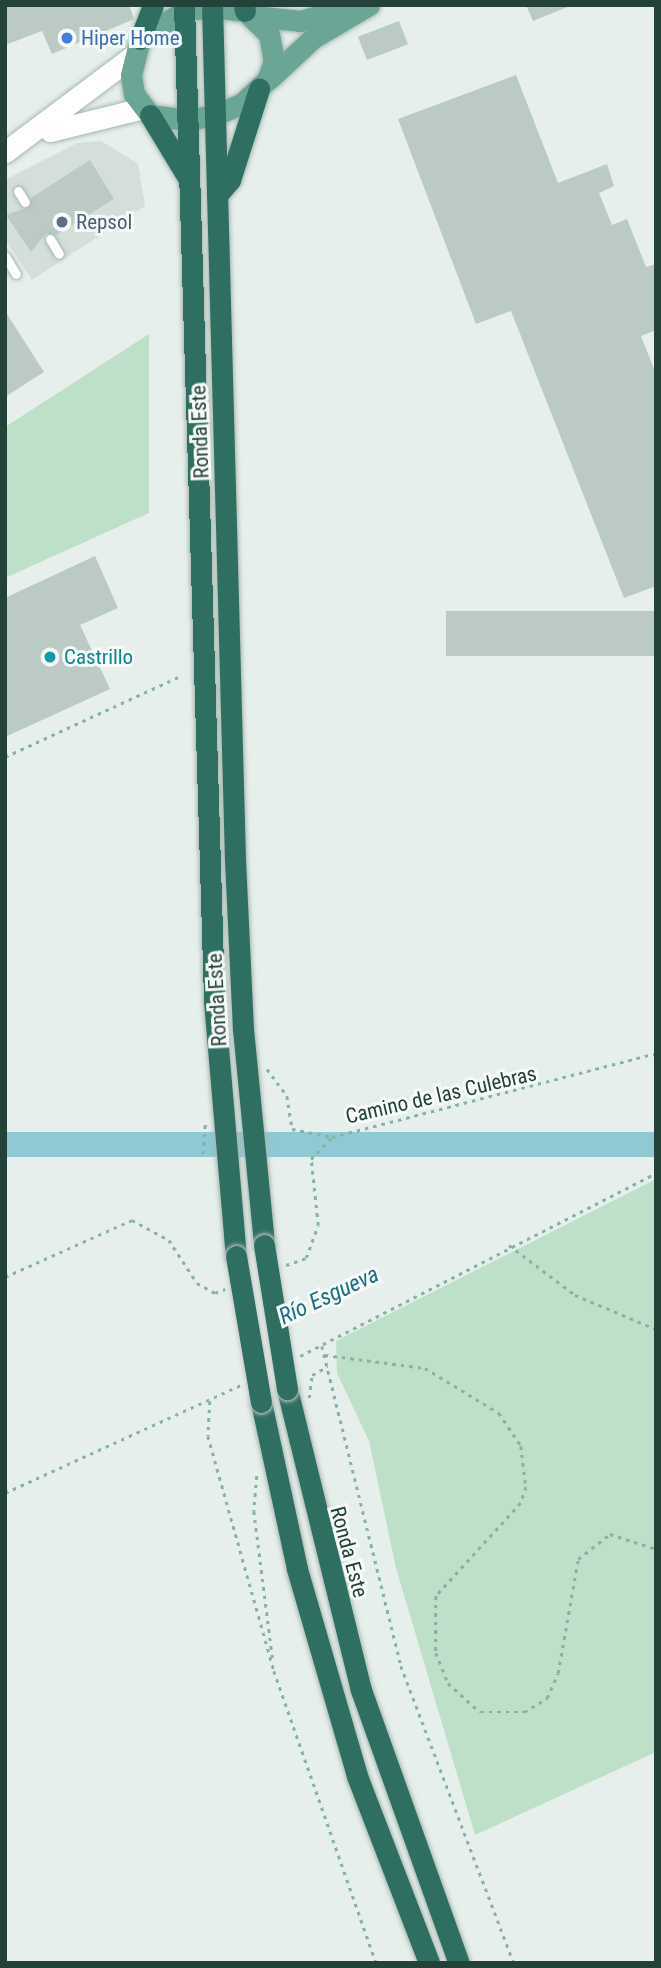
<!DOCTYPE html>
<html>
<head>
<meta charset="utf-8">
<style>
  body { margin:0 }
  #map { position:relative; width:661px; height:1968px; overflow:hidden; background:#e6efeb; font-family:"Roboto Condensed",sans-serif }
  div>[style] { position:absolute }
  [style*='--x'] { left:calc(var(--x)*1px); top:calc(var(--y)*1px); width:calc(var(--w)*1px); rotate:calc(var(--a)*1deg) }
  .built>* { inset:0; background:#d4dfda }
  .green>* { inset:0; background:#bfe0c8 }
  .water>* { inset:0; background:#8ec9d4; transform-origin:0 0 }
  .building>* { inset:0; background:#bbcac4; transform-origin:0 0 }
  .path>* { height:2.5px; margin-top:-1.25px; transform-origin:0; background:repeating-linear-gradient(90deg,#86b3a5 0 3.5px,transparent 0 8.5px) }
  .roads { filter:drop-shadow(0 0 2px #a8b8b2) drop-shadow(0 0 2px #a8b8b2) }
  .lane>* { height:9px; margin:-4.5px; padding:0 4.5px; transform-origin:4.5px; border-radius:4.5px; background:#fff }
  .secondary>* { height:21px; margin:-10.5px; padding:0 10.5px; transform-origin:10.5px; border-radius:10.5px; background:#fff }
  .primary>* { height:21px; margin:-10.5px; padding:0 10.5px; transform-origin:10.5px; border-radius:10.5px; background:#6aa596 }
  .highway>* { height:21px; margin:-10.5px; padding:0 10.5px; transform-origin:10.5px; border-radius:10.5px; background:#2f6f62 }
  .bridges { filter:drop-shadow(0 0 2px #c2cac8) drop-shadow(0 0 2px #c2cac8) }
  .highway-bridge>* { height:21px; margin:-10.5px; padding:0 10.5px; transform-origin:10.5px; border-radius:10.5px; background:#2f6f62 }
  .dots>* { width:19px; height:19px; translate:-50% -50%; box-sizing:border-box; border:4px solid #f7fbf9; border-radius:50% }
  span { translate:-50% -50%; white-space:nowrap; text-align:center; line-height:1.15; -webkit-text-stroke:6px #f7fbf9; paint-order:stroke }
  .shop-label { font-size:21px; color:#366cbe }
  .left { translate:0 -50%; text-align:left }
  .service-label { font-size:21px; color:#4e5e75 }
  .street-label { font-size:21px; color:#24423a }
  .culture-label { font-size:21px; color:#0d838f }
  .water-label { font-size:23px; color:#1c6f80; font-style:italic }
  .frame { position:absolute; inset:0; border:7px solid #24423a; pointer-events:none }
</style>
</head>
<body>
<div id="map">
  <div class="built">
    <div style="clip-path:polygon(101px 141px,138px 164px,145px 206px,32px 280px,5px 239px,5px 180px,77px 143px)"></div>
  </div>
  <div class="green">
    <div style="clip-path:polygon(149px 334px,149px 513px,5px 578px,5px 427px)"></div>
    <div style="clip-path:polygon(656px 1179px,656px 1752px,475px 1835px,396px 1568px,369px 1441px,337px 1373px,336px 1341px)"></div>
  </div>
  <div class="water">
    <div style="left:656px;top:1132px;width:25px;height:721px;rotate:90deg"></div>
  </div>
  <div class="building">
    <div style="clip-path:polygon(5px 5px,129px 5px,134px 19px,52px 54px,42px 31px,5px 45px)"></div>
    <div style="clip-path:polygon(526px 5px,570px 5px,570px 6px,533px 21px)"></div>
    <div style="left:399px;top:21px;width:25px;height:44px;rotate:69deg"></div>
    <div style="clip-path:polygon(516px 75px,558px 183px,607px 164px,614px 186px,599px 193px,612px 225px,627px 219px,646px 267px,656px 264px,656px 330px,641px 336px,656px 374px,656px 586px,624px 598px,511px 311px,476px 324px,398px 119px)"></div>
    <div style="clip-path:polygon(90px 160px,114px 199px,56px 235px,46px 233px,31px 252px,6px 215px,29px 207px,31px 198px)"></div>
    <div style="clip-path:polygon(5px 311px,44px 372px,5px 397px)"></div>
    <div style="clip-path:polygon(95px 556px,118px 608px,80px 625px,110px 689px,5px 737px,5px 598px)"></div>
    <div style="left:656px;top:611px;width:45px;height:210px;rotate:90deg"></div>
  </div>
  <div class="path">
    <div style="--x:5;--y:757;--w:193;--a:-24.8"></div>
    <div style="--x:267;--y:1069;--w:34;--a:53"></div>
    <div style="--x:287;--y:1096;--w:33;--a:81"></div>
    <div style="--x:292;--y:1129;--w:41;--a:11.3"></div>
    <div style="--x:203;--y:1154;--w:30;--a:-86"></div>
    <div style="--x:509;--y:1245;--w:83;--a:37.1"></div>
    <div style="--x:575;--y:1295;--w:88;--a:22.8"></div>
    <div style="--x:286;--y:1265;--w:21;--a:-19"></div>
    <div style="--x:306;--y:1258;--w:35;--a:-70"></div>
    <div style="--x:318;--y:1225;--w:66;--a:-96.1"></div>
    <div style="--x:311;--y:1159;--w:30;--a:-46"></div>
    <div style="--x:332;--y:1137;--w:335;--a:-14.5"></div>
    <div style="--x:5;--y:1277;--w:139;--a:-24.2"></div>
    <div style="--x:132;--y:1220;--w:42;--a:28.4"></div>
    <div style="--x:169;--y:1240;--w:51;--a:56.9"></div>
    <div style="--x:197;--y:1283;--w:21;--a:29"></div>
    <div style="--x:215;--y:1293;--w:11;--a:-22"></div>
    <div style="--x:322;--y:1346;--w:330;--a:76.1"></div>
    <div style="--x:401;--y:1666;--w:318;--a:69.2"></div>
    <div style="--x:325;--y:1355;--w:101;--a:7.4"></div>
    <div style="--x:425;--y:1368;--w:87;--a:31.3"></div>
    <div style="--x:499;--y:1413;--w:40;--a:56"></div>
    <div style="--x:521;--y:1446;--w:41;--a:83"></div>
    <div style="--x:526;--y:1487;--w:17;--a:107"></div>
    <div style="--x:521;--y:1503;--w:126;--a:132.4"></div>
    <div style="--x:436;--y:1596;--w:57;--a:90"></div>
    <div style="--x:436;--y:1653;--w:32;--a:68"></div>
    <div style="--x:448;--y:1683;--w:43;--a:42.2"></div>
    <div style="--x:480;--y:1712;--w:44;--a:0"></div>
    <div style="--x:524;--y:1712;--w:27;--a:-31"></div>
    <div style="--x:547;--y:1698;--w:27;--a:-66"></div>
    <div style="--x:558;--y:1673;--w:116;--a:-80"></div>
    <div style="--x:578;--y:1559;--w:41;--a:-38"></div>
    <div style="--x:610;--y:1534;--w:48;--a:18.1"></div>
    <div style="--x:300;--y:1356;--w:400;--a:-27.2"></div>
    <div style="--x:309;--y:1398;--w:23;--a:-83"></div>
    <div style="--x:312;--y:1375;--w:18;--a:-29"></div>
    <div style="--x:210;--y:1401;--w:35;--a:93"></div>
    <div style="--x:208;--y:1436;--w:244;--a:74.3"></div>
    <div style="--x:274;--y:1671;--w:309;--a:70.7"></div>
    <div style="--x:257;--y:1476;--w:35;--a:95"></div>
    <div style="--x:254;--y:1511;--w:151;--a:82.8"></div>
    <div style="--x:5;--y:1493;--w:260;--a:-24.6"></div>
  </div>
  <div class="roads">
    <div class="lane">
      <div style="--x:18;--y:191;--w:13;--a:58"></div>
      <div style="--x:50;--y:239;--w:17;--a:59"></div>
      <div style="--x:5;--y:256;--w:21;--a:59"></div>
    </div>
    <div class="secondary">
      <div style="--x:50;--y:131;--w:96;--a:-13.9"></div>
      <div style="--x:5;--y:152;--w:160;--a:-36.9"></div>
    </div>
    <div class="primary">
      <div style="--x:212;--y:7;--w:33;--a:7"></div>
      <div style="--x:245;--y:11;--w:33;--a:44"></div>
      <div style="--x:269;--y:34;--w:27;--a:80"></div>
      <div style="--x:274;--y:61;--w:20;--a:110"></div>
      <div style="--x:267;--y:80;--w:35;--a:137"></div>
      <div style="--x:241;--y:104;--w:28;--a:157"></div>
      <div style="--x:215;--y:115;--w:28;--a:170"></div>
      <div style="--x:187;--y:120;--w:37;--a:-172"></div>
      <div style="--x:150;--y:115;--w:26;--a:-127"></div>
      <div style="--x:134;--y:94;--w:19;--a:-99"></div>
      <div style="--x:131;--y:75;--w:37;--a:-76"></div>
      <div style="--x:140;--y:39;--w:54;--a:-32.8"></div>
      <div style="--x:185;--y:10;--w:27;--a:-6"></div>
      <div style="--x:255;--y:16;--w:45;--a:6.3"></div>
      <div style="--x:300;--y:21;--w:53;--a:-16.4"></div>
      <div style="--x:269;--y:79;--w:60;--a:-43"></div>
      <div style="--x:313;--y:38;--w:65;--a:-30.5"></div>
    </div>
    <div class="highway">
      <div style="--x:184;--y:5;--w:996;--a:88.27"></div>
      <div style="--x:214;--y:1001;--w:256;--a:85.1"></div>
      <div style="--x:212;--y:5;--w:855;--a:88.46"></div>
      <div style="--x:235;--y:860;--w:169;--a:87.3"></div>
      <div style="--x:243;--y:1029;--w:217;--a:84.4"></div>
      <div style="--x:244;--y:5;--w:6;--a:81"></div>
      <div style="--x:140;--y:39;--w:36;--a:-69"></div>
      <div style="--x:150;--y:115;--w:71;--a:58.8"></div>
      <div style="--x:217;--y:195;--w:20;--a:-49"></div>
      <div style="--x:230;--y:180;--w:96;--a:-72.3"></div>
      <div style="--x:287;--y:1389;--w:310;--a:76.2"></div>
      <div style="--x:361;--y:1690;--w:290;--a:70.3"></div>
      <div style="--x:261;--y:1402;--w:171;--a:77.8"></div>
      <div style="--x:297;--y:1569;--w:216;--a:73.8"></div>
      <div style="--x:357;--y:1776;--w:200;--a:68.9"></div>
    </div>
  </div>
  <div class="bridges">
    <div class="highway-bridge">
      <div style="--x:264;--y:1245;--w:146;--a:80.9"></div>
      <div style="--x:236;--y:1256;--w:148;--a:80.3"></div>
    </div>
  </div>
  <div class="dots">
    <div style="left:67px;top:38px;background:#3f7fe0"></div>
    <div style="left:62px;top:222px;background:#5c6f8a"></div>
    <div style="left:50px;top:657px;background:#0f9aa8"></div>
  </div>
  <div class="shop-label">
    <span class="left" style="left:81px;top:38px">Hiper Home</span>
  </div>
  <div class="service-label">
    <span class="left" style="left:76px;top:222px">Repsol</span>
  </div>
  <div class="street-label">
    <span style="left:200px;top:432px;rotate:-92deg">Ronda Este</span>
    <span style="left:217px;top:1000px;rotate:-93deg">Ronda Este</span>
    <span style="left:441px;top:1095px;rotate:-13deg">Camino de las Culebras</span>
    <span style="left:349px;top:1552px;rotate:75deg">Ronda Este</span>
  </div>
  <div class="culture-label">
    <span class="left" style="left:64px;top:657px">Castrillo</span>
  </div>
  <div class="water-label">
    <span style="left:329px;top:1296px;rotate:-25deg">Río Esgueva</span>
  </div>
  <div class="frame"></div>
</div>
</body>
</html>
